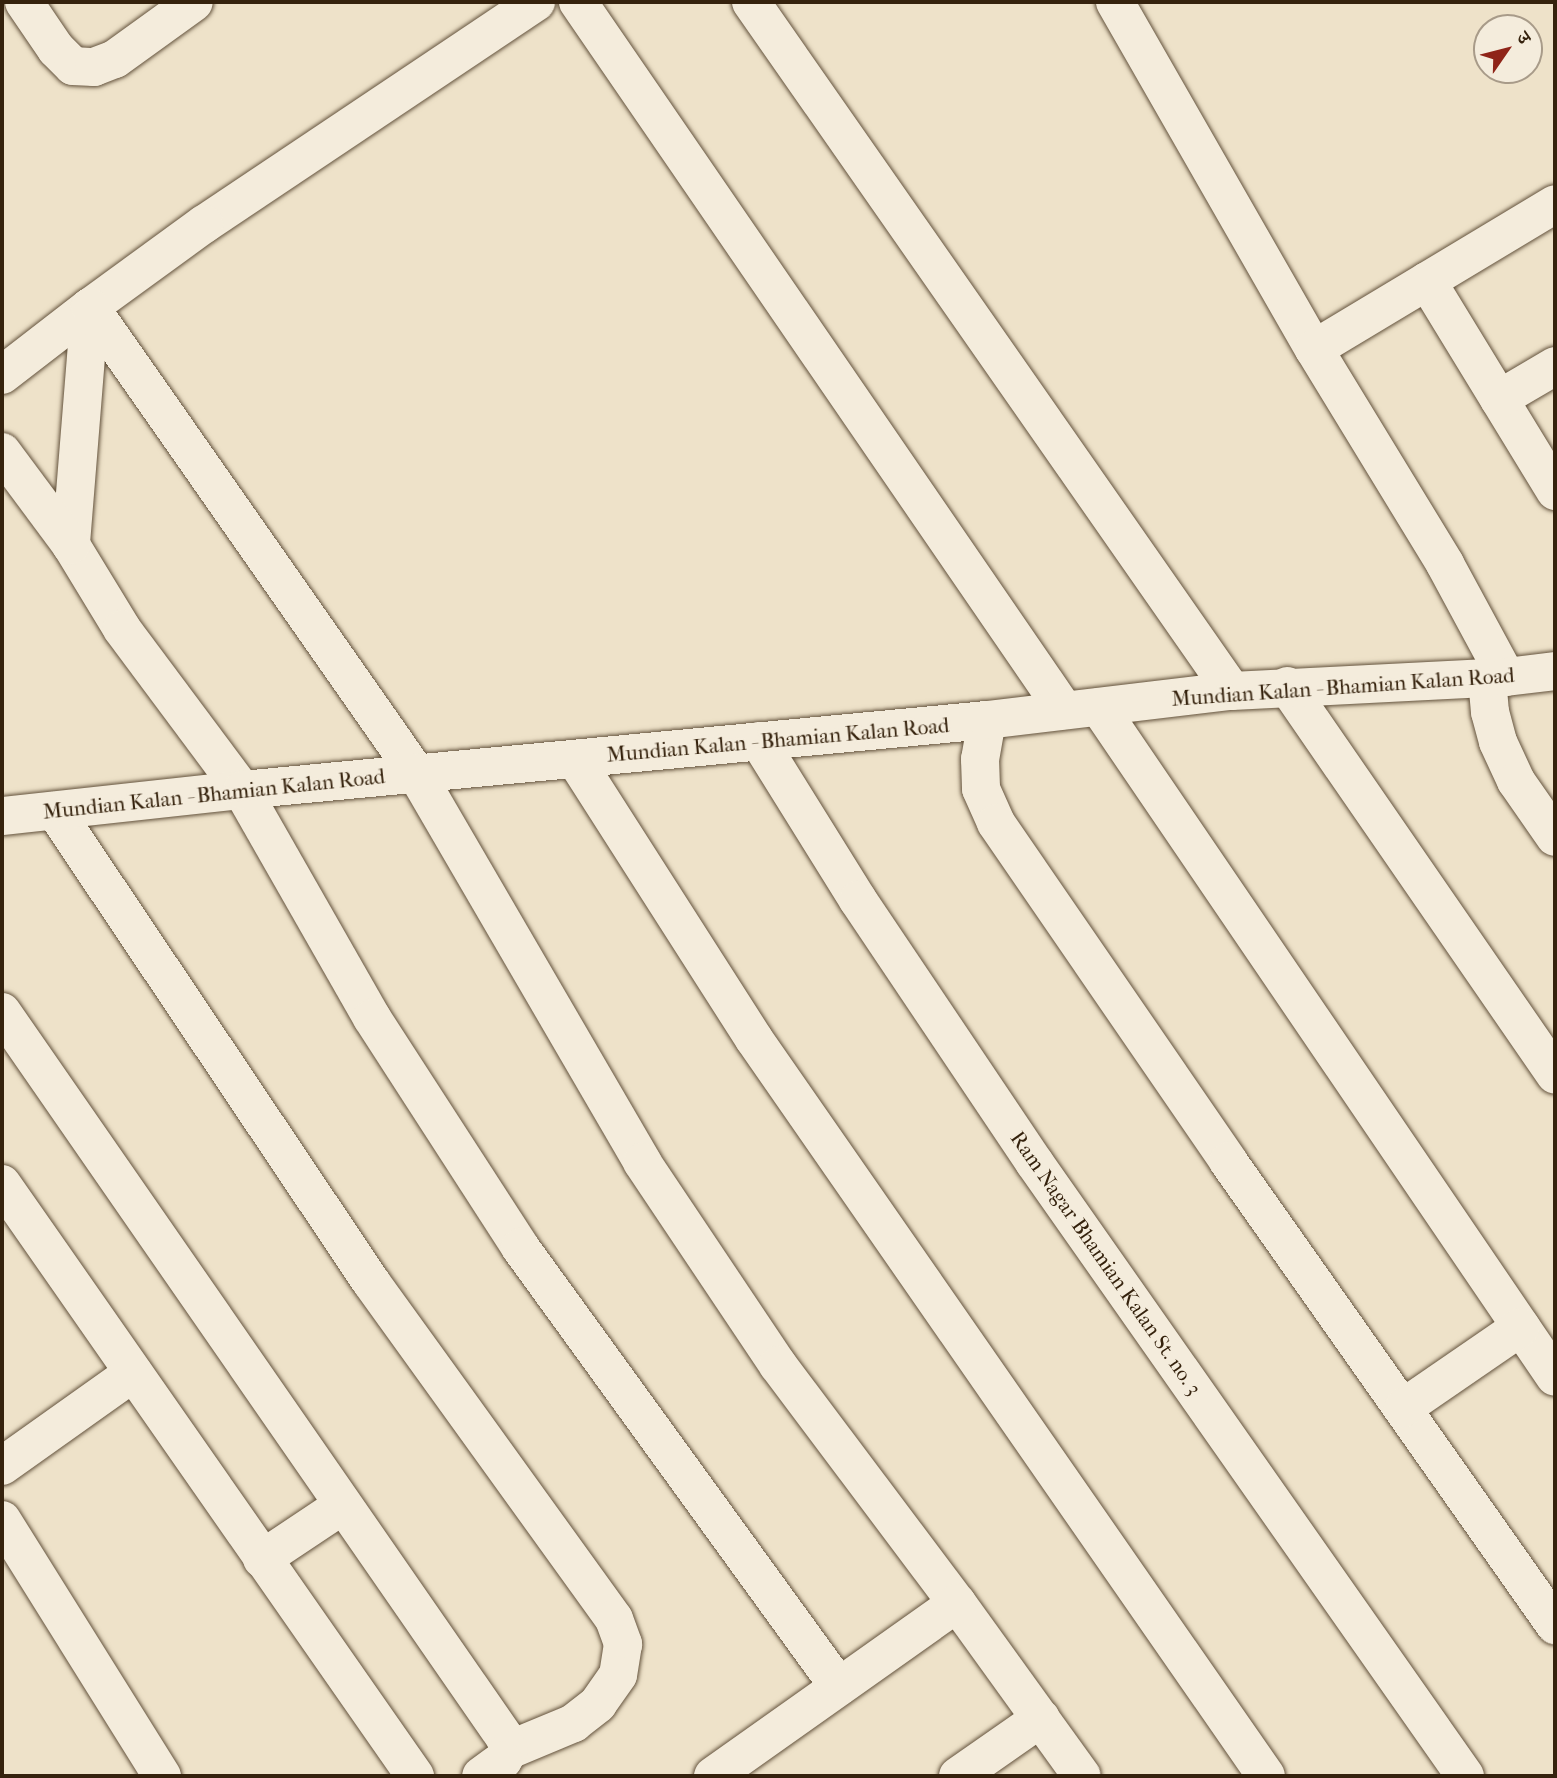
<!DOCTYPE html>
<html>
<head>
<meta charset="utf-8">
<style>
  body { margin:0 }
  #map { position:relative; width:1557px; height:1778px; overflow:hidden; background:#eee2c9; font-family:"IM FELL French Canon","Noto Serif Devanagari",serif }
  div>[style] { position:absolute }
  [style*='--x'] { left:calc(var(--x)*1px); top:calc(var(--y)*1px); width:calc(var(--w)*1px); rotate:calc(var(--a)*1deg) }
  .roads { filter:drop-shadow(0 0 2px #63523c) drop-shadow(0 0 2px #63523c) }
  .minor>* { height:38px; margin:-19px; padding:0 19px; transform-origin:19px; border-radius:19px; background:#f4ecdc }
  span { translate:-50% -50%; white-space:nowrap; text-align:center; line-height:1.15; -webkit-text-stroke:5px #f4ecdc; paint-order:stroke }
  .street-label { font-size:21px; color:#35220d }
  .frame { position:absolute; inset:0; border:4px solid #35220d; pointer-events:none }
  .north { position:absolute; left:1473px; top:14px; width:70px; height:70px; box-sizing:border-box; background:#f4ecdc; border:2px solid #a89b89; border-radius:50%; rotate:55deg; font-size:19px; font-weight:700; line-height:28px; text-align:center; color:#35220d }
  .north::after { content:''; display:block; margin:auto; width:24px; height:32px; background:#8f2418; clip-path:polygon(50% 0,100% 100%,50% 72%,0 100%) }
</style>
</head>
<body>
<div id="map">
  <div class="roads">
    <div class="minor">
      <div style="--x:24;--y:2;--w:57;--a:55.8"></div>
      <div style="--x:56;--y:49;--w:24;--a:45"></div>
      <div style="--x:73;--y:66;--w:21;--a:3"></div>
      <div style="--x:94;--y:67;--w:22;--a:-21"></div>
      <div style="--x:115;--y:59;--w:97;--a:-35.8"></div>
      <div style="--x:536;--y:2;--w:399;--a:146.2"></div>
      <div style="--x:204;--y:224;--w:141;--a:143.9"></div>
      <div style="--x:90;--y:307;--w:239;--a:94.6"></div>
      <div style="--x:71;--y:545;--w:98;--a:58.7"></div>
      <div style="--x:122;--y:629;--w:201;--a:53.3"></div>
      <div style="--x:242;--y:790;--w:262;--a:60.3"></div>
      <div style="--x:372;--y:1018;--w:273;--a:57.1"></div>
      <div style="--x:520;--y:1247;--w:543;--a:54.06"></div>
      <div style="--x:578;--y:2;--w:859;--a:55.53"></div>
      <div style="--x:751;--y:2;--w:840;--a:55.08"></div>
      <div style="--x:1115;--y:2;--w:400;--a:60.2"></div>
      <div style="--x:1314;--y:349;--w:252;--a:58.6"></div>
      <div style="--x:1445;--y:564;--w:128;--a:61.6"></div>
      <div style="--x:1427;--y:281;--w:246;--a:58.6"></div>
      <div style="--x:1314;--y:349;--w:281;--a:-31"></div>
      <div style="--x:2;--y:375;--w:111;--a:-37.7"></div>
      <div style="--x:90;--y:307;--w:569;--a:55.02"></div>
      <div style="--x:416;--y:773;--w:450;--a:59.8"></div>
      <div style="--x:642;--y:1162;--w:244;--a:56.2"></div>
      <div style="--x:778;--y:1365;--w:298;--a:53.1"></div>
      <div style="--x:957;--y:1603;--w:213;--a:54.2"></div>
      <div style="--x:1499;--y:399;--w:65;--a:-30.5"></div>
      <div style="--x:2;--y:452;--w:116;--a:53.4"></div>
      <div style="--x:1487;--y:678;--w:34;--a:85"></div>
      <div style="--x:1490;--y:712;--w:31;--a:75"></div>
      <div style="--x:1498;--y:742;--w:43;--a:65.2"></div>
      <div style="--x:1516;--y:781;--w:68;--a:55.1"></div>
      <div style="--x:1287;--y:686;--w:472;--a:55.4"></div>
      <div style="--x:1099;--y:707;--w:810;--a:55.76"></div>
      <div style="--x:987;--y:720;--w:40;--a:100"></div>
      <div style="--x:980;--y:759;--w:30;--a:88"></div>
      <div style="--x:981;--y:789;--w:37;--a:66"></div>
      <div style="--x:996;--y:823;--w:410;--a:55.5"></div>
      <div style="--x:1228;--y:1161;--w:568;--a:54.83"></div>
      <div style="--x:759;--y:741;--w:187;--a:58.1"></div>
      <div style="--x:858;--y:900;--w:316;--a:56.1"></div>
      <div style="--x:1034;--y:1162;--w:750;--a:54.93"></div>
      <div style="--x:575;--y:759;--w:332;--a:57.4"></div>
      <div style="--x:754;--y:1039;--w:897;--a:55.21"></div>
      <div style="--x:55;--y:811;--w:567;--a:56.14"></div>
      <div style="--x:371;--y:1282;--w:415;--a:54.2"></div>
      <div style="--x:614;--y:1619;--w:27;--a:70"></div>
      <div style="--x:623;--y:1644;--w:31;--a:99"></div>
      <div style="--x:618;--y:1675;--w:35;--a:125"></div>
      <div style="--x:598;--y:1704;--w:31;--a:142"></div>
      <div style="--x:574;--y:1723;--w:70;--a:157.4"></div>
      <div style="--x:2;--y:816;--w:241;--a:-6.2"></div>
      <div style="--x:242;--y:790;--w:748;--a:-5.37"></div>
      <div style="--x:987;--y:720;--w:247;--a:-6.8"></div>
      <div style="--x:1232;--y:691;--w:274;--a:-2.9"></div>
      <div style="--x:1506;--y:677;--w:49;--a:-7"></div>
      <div style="--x:2;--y:1012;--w:883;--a:55.28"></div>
      <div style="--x:505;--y:1738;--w:13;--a:72"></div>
      <div style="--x:509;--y:1750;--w:12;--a:121"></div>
      <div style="--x:503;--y:1760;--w:27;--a:144"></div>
      <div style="--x:2;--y:1184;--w:722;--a:55.1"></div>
      <div style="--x:1403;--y:1408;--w:143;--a:-34.5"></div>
      <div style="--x:2;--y:1466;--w:161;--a:-35.4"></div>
      <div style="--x:2;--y:1520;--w:302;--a:58"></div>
      <div style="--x:262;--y:1559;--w:97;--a:-33.7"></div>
      <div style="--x:713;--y:1776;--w:299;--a:-35.3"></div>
      <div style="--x:958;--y:1776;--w:101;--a:-34.9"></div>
    </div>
  </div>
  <div class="street-label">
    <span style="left:1343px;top:687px;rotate:-4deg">Mundian Kalan - Bhamian Kalan Road</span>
    <span style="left:778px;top:740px;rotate:-5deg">Mundian Kalan - Bhamian Kalan Road</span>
    <span style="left:214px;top:794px;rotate:-6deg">Mundian Kalan - Bhamian Kalan Road</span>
    <span style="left:1106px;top:1263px;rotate:55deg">Ram Nagar Bhamian Kalan St. no. 3</span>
  </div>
  <div class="frame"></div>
  <div class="north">उ</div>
</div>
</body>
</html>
